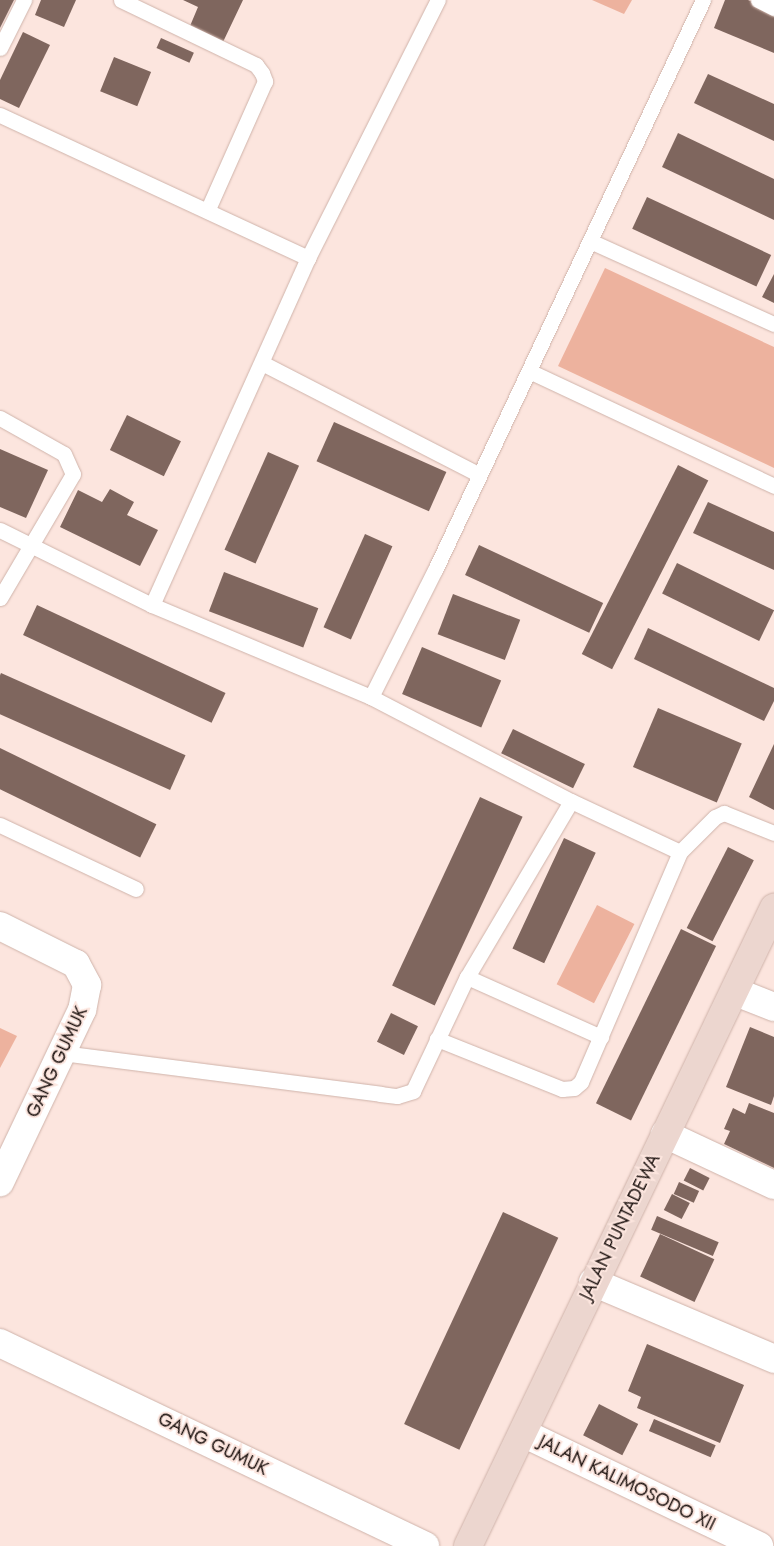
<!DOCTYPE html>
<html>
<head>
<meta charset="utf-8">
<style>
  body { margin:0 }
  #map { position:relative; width:774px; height:1546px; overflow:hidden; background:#fce5de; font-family:Jost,sans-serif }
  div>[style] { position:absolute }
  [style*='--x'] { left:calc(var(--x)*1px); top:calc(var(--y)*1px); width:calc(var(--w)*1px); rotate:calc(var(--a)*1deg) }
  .green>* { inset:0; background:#edb29e; transform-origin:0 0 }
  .building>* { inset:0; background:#7f665e; transform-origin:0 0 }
  .roads { filter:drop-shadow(0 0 1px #cfb3aa) drop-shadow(0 0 1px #cfb3aa) }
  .lane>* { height:15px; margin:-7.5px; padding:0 7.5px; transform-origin:7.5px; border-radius:7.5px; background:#fff }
  .street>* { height:28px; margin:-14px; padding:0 14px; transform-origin:14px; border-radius:14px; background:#fff }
  .secondary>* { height:28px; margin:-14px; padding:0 14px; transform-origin:14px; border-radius:14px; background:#ecd6cf }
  span { translate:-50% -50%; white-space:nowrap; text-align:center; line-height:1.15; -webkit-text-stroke:4px #fce5de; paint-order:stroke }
  .street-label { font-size:18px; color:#1c120f }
</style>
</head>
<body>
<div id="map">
  <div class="green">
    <div style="clip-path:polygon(592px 0,632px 0,624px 14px)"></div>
    <div style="clip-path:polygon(605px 268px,774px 347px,774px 468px,558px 366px)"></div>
    <div style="left:597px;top:905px;width:42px;height:89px;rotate:27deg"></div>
    <div style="clip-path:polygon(0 1028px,17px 1036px,0 1068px)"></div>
  </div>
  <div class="building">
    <div style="clip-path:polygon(0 0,14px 0,0 28px)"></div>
    <div style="clip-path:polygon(41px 0,76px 0,64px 27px,35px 15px)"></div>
    <div style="clip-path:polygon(183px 0,243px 0,223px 42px,190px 26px,198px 7px)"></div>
    <div style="clip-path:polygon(725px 0,748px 0,774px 11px,774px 53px,714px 28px)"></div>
    <div style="clip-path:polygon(23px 32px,50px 45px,19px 108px,0 99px,0 80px)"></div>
    <div style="left:161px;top:38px;width:36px;height:11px;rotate:24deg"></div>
    <div style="left:114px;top:57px;width:40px;height:37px;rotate:22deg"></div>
    <div style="clip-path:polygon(708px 74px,774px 104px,774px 141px,694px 103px)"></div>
    <div style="clip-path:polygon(678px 133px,774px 179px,774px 220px,662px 167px)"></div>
    <div style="left:647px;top:197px;width:137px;height:35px;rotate:25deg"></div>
    <div style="clip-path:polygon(774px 274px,774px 303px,762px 297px)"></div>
    <div style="left:127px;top:415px;width:60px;height:39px;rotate:26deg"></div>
    <div style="left:334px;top:422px;width:123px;height:43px;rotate:24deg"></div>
    <div style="clip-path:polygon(0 449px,48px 470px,26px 518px,0 507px)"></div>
    <div style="left:268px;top:452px;width:34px;height:107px;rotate:24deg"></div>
    <div style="left:678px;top:465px;width:34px;height:212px;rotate:27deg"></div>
    <div style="clip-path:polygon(110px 489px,134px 502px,127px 515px,158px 530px,140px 566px,60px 527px,78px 490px,102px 502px)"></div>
    <div style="clip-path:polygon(708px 502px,774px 532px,774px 570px,693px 533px)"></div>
    <div style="left:365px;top:534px;width:30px;height:102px;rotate:24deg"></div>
    <div style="left:479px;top:545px;width:137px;height:33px;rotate:25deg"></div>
    <div style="left:677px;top:563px;width:108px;height:34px;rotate:26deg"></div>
    <div style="left:224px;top:572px;width:101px;height:42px;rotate:21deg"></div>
    <div style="left:453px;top:594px;width:72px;height:43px;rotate:21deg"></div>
    <div style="left:37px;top:605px;width:208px;height:33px;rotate:25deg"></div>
    <div style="clip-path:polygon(648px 628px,774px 688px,774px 701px,764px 721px,634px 659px)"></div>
    <div style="left:422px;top:647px;width:86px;height:51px;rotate:23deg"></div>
    <div style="left:1px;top:673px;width:202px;height:38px;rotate:24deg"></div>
    <div style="left:658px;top:708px;width:91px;height:64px;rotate:23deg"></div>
    <div style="left:513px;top:729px;width:80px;height:27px;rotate:26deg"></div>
    <div style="clip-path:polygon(774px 744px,774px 810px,749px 797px)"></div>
    <div style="left:0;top:748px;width:174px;height:37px;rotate:26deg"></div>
    <div style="left:480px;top:797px;width:47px;height:208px;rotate:25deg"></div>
    <div style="left:564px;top:838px;width:35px;height:122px;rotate:25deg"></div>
    <div style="left:728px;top:847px;width:29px;height:91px;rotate:27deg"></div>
    <div style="left:681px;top:929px;width:39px;height:194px;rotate:26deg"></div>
    <div style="left:391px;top:1013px;width:30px;height:32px;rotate:26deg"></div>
    <div style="clip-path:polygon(750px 1027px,774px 1037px,774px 1096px,771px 1105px,726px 1087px)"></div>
    <div style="clip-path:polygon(749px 1103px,774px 1113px,774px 1168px,724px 1144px,730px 1131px,724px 1129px,733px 1108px,745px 1114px)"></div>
    <div style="left:690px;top:1168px;width:22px;height:14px;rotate:27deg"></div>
    <div style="left:679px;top:1182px;width:22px;height:13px;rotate:24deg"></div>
    <div style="left:672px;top:1194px;width:20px;height:18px;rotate:27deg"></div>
    <div style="left:503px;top:1212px;width:61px;height:234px;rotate:25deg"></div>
    <div style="left:657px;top:1216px;width:67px;height:15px;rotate:23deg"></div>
    <div style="left:660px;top:1234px;width:60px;height:47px;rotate:25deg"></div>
    <div style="clip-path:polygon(647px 1344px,744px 1385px,720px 1443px,637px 1408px,641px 1397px,628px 1391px)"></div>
    <div style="left:599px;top:1404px;width:44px;height:35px;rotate:27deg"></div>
    <div style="left:654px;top:1419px;width:67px;height:13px;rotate:23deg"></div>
  </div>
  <div class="roads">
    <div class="lane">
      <div style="--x:121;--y:0;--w:150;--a:25.7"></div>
      <div style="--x:256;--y:65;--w:10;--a:53"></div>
      <div style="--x:262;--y:73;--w:9;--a:69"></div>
      <div style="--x:265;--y:81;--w:142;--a:114"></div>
      <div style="--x:758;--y:0;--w:18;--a:27"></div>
      <div style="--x:0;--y:48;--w:54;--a:-63.4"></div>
      <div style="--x:0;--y:115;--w:340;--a:24.9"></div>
      <div style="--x:590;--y:241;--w:202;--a:24.3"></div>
      <div style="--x:262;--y:363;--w:243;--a:27.2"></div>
      <div style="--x:529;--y:371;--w:271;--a:25.1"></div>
      <div style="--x:0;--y:418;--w:73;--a:29.4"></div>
      <div style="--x:64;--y:454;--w:22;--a:66"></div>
      <div style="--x:73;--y:474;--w:144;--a:120.5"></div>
      <div style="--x:0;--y:530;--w:169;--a:26.3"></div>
      <div style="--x:152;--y:605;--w:238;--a:22.8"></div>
      <div style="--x:371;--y:697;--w:225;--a:27.5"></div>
      <div style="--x:571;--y:801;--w:120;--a:25.1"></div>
      <div style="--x:680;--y:852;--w:250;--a:113.3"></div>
      <div style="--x:581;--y:1082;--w:9;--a:139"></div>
      <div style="--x:574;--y:1088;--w:12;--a:175"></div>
      <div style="--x:562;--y:1089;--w:135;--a:-158.2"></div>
      <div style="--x:152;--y:605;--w:380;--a:-65.8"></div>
      <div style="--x:308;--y:258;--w:289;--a:-63.3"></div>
      <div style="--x:371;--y:697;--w:142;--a:-63.3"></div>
      <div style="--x:435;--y:570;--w:630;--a:-64.82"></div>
      <div style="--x:0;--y:825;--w:150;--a:25.2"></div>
      <div style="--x:680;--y:852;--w:49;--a:-45"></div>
      <div style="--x:715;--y:817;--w:10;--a:-24"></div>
      <div style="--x:724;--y:813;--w:54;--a:21.8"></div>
      <div style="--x:467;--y:977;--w:147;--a:24.1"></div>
      <div style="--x:62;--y:1053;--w:321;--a:7.3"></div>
      <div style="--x:380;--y:1094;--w:17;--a:7"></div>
      <div style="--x:397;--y:1096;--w:17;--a:-17"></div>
      <div style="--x:413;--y:1091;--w:126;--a:-64.7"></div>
      <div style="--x:467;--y:977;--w:204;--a:-59.4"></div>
    </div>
    <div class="street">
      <div style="--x:0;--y:926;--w:85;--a:26.6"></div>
      <div style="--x:76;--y:964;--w:24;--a:62"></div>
      <div style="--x:87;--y:985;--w:25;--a:101"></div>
      <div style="--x:82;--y:1010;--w:191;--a:115.5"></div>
      <div style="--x:736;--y:992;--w:41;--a:21.5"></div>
      <div style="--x:665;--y:1134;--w:120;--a:25.1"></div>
      <div style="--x:593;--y:1282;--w:197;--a:23"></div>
      <div style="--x:0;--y:1343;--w:471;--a:25.5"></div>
      <div style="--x:523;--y:1433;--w:262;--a:25.6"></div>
    </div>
    <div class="secondary">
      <div style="--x:468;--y:1546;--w:708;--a:-64.38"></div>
    </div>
  </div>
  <div class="street-label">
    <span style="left:57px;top:1062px;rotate:-65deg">GANG GUMUK</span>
    <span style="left:620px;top:1227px;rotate:-64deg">JALAN PUNTADEWA</span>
    <span style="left:213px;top:1444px;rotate:26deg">GANG GUMUK</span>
    <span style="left:627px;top:1483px;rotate:26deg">JALAN KALIMOSODO XII</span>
  </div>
</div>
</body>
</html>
